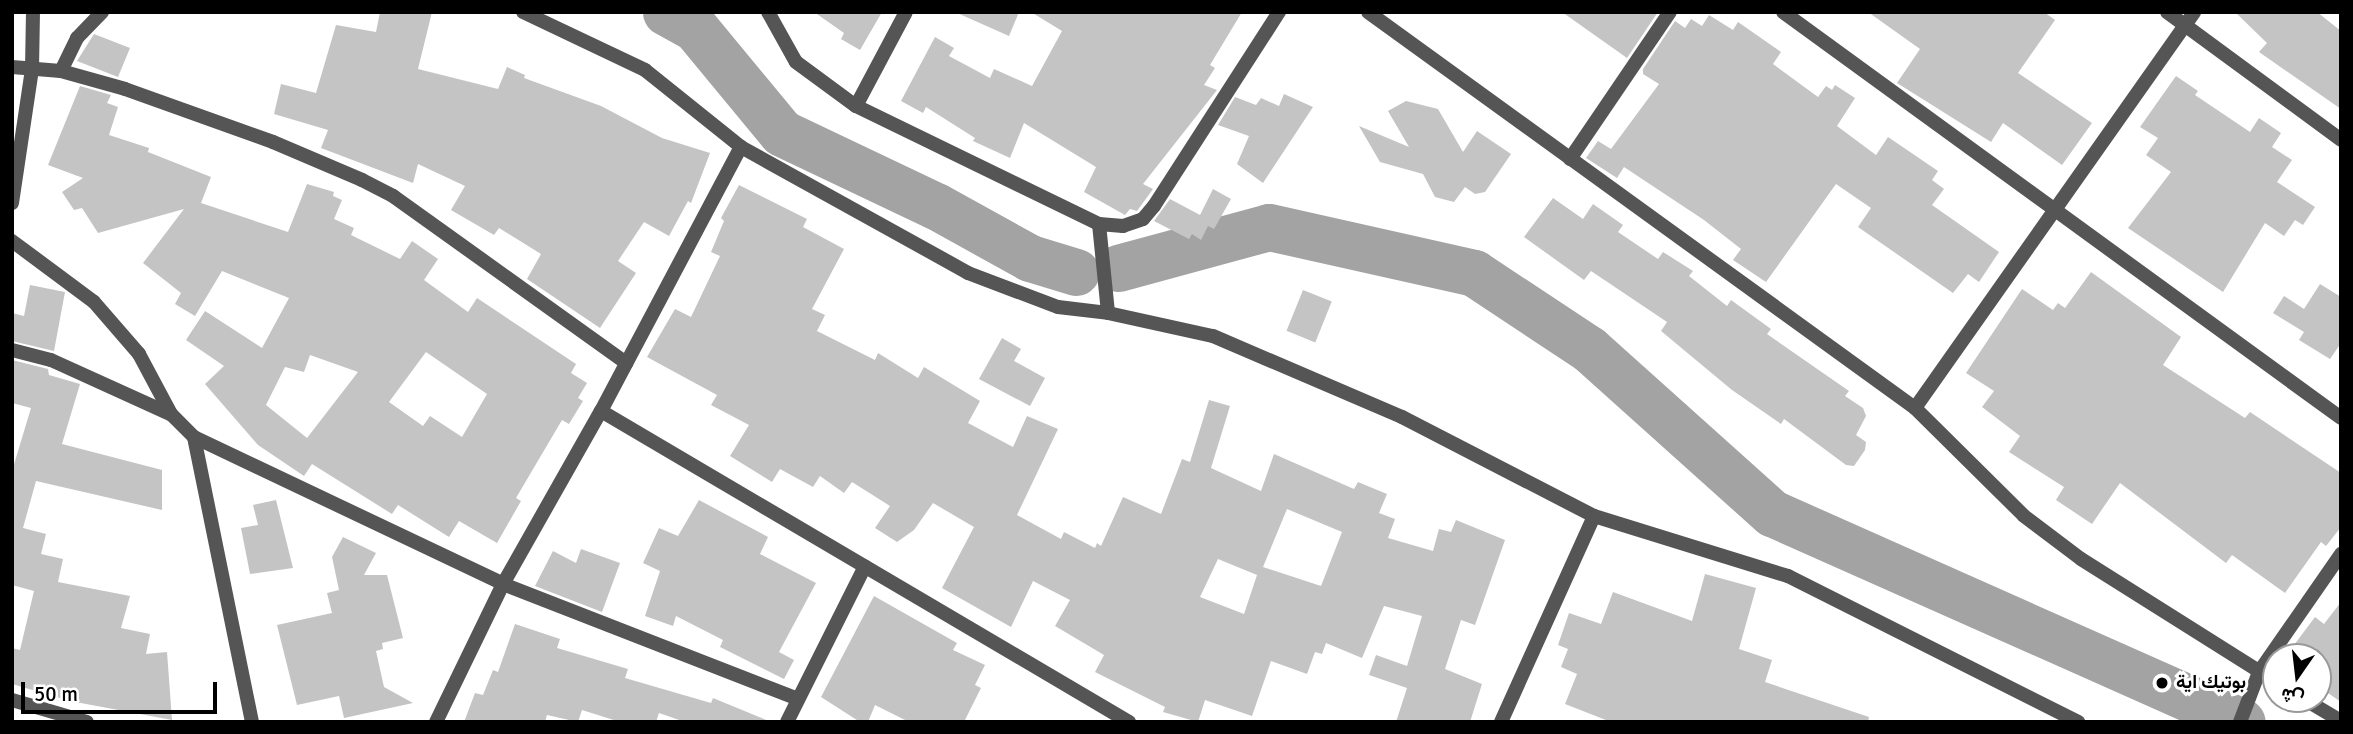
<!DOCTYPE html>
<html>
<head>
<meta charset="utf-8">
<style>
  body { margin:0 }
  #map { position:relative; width:2353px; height:734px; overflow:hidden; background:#fff; font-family:Signika,Vazirmatn,sans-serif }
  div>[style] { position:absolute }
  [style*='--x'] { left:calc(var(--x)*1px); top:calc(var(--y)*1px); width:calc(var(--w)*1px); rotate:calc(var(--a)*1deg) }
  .river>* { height:47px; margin:-23.5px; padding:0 23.5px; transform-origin:23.5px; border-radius:23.5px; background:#a3a3a3 }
  .building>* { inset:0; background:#c4c4c4; transform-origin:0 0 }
  .street>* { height:14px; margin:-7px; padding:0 7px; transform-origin:7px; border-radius:7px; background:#555 }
  .dots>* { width:19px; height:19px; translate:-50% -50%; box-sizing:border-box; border:4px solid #fff; border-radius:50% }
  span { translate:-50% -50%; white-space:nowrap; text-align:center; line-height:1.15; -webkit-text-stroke:6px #fff; paint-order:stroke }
  .poi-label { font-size:19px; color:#000; font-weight:700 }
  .left { translate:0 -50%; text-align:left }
  .frame { position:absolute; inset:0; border:14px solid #000; pointer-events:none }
  .north { position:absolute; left:2262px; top:643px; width:70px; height:70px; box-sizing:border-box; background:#fff; border:2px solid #999; border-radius:50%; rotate:194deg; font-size:19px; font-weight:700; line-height:28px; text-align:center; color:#000 }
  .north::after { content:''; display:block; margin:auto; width:24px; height:32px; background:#000; clip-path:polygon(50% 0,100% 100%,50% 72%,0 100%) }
  .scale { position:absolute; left:21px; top:682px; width:196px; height:32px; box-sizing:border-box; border:4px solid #000; border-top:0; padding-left:9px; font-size:21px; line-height:24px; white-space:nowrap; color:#000; -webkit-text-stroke:5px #fff; paint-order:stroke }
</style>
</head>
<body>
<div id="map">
  <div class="river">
    <div style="--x:666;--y:12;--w:33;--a:29"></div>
    <div style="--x:695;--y:28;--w:136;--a:50.4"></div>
    <div style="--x:782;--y:133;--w:170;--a:25.4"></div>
    <div style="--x:936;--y:206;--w:107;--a:29"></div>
    <div style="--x:1030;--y:258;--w:48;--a:16.9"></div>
    <div style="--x:1118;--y:268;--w:156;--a:-15.2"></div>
    <div style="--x:1269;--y:227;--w:210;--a:12.6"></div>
    <div style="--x:1474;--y:273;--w:138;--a:33.5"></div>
    <div style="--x:1589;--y:349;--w:246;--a:41.9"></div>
    <div style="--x:1772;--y:513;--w:514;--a:23.97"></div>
  </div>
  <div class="building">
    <div style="clip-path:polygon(380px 12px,432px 12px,418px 69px,498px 89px,507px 67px,525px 75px,524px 78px,601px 106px,662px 138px,710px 153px,691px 203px,688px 201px,669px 236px,644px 222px,618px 261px,636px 273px,600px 328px,527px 279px,541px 254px,499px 228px,494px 235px,451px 210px,465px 186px,418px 164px,413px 183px,321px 148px,328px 130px,274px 114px,281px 84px,316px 93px,336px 25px,376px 32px)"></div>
    <div style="clip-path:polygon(814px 12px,882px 12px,860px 50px,841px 39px,844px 33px)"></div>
    <div style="clip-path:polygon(955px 12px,1019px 12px,1009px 36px)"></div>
    <div style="clip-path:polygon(1031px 12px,1242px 12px,1210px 65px,1215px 68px,1204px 85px,1217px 90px,1143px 184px,1153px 189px,1137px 211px,1130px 209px,1125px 215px,1084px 192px,1096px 167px,1024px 123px,1010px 158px,973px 141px,975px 138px,926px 107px,923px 113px,901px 101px,935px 37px,954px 48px,949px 56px,990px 78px,994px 69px,1032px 86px,1062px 31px)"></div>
    <div style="clip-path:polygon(1562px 12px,1658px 12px,1627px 58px)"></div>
    <div style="clip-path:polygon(1868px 12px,2044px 12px,2055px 20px,2018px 73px,2092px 123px,2062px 165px,2003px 123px,1991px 142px,1897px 83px,1920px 49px)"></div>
    <div style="clip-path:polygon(2235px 12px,2317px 12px,2341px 31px,2341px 109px,2259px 52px,2267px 43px)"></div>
    <div style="clip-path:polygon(1709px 15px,1733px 30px,1738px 22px,1781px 52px,1773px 64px,1818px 97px,1826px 86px,1832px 90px,1835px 85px,1855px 98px,1837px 126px,1876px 155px,1888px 137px,1938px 171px,1932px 180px,1944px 189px,1932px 205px,1999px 252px,1979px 282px,1968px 274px,1953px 293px,1858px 227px,1871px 208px,1836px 184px,1766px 282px,1733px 260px,1741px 249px,1704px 220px,1624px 167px,1617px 178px,1586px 158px,1598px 141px,1611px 149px,1659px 84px,1643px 74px,1643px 69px,1675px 21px,1685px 28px,1691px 19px,1702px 26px)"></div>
    <div style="clip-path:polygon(94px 34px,130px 48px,118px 77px,77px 61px)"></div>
    <div style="clip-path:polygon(2176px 76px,2198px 91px,2195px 95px,2250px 132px,2259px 118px,2281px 133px,2272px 147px,2292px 160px,2277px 182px,2315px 207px,2303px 225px,2295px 220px,2284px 236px,2265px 223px,2223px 292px,2128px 228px,2171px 172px,2146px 155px,2158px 138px,2140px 127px)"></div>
    <div style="clip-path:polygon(evenodd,80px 86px,111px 95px,107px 103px,118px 107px,109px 135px,149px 148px,148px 152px,211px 177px,201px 203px,288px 232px,307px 184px,334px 192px,333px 196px,342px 200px,334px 219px,354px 228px,351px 235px,400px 259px,412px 241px,438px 259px,424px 280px,468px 312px,477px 298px,576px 364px,571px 373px,587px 383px,578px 398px,583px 401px,569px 424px,562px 420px,516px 498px,521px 501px,497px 543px,459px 521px,449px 537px,398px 505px,392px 514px,312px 464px,304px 476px,258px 445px,205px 384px,224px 366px,186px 340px,205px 311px,262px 348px,289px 298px,222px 271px,195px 316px,175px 304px,181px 293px,143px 263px,184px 209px,98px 233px,82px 208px,74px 210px,62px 192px,83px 178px,48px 165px,80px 86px,426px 352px,487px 394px,462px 437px,430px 416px,423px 426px,389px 402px,426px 352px,80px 86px,310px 355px,358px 372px,307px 438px,266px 405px,285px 367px,304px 372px,310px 355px)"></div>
    <div style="clip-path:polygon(1284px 94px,1313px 107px,1263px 183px,1237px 164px,1249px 136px,1218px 125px,1235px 97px,1256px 105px,1261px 98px,1279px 106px)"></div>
    <div style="clip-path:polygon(1406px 101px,1438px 109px,1463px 152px,1477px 131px,1511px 154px,1485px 192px,1475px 194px,1465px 187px,1454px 202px,1435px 197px,1423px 174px,1380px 162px,1359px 126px,1409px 147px,1388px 111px)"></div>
    <div style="clip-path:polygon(evenodd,739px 185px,807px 219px,803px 227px,844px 249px,812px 309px,825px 315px,817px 331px,875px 360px,878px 353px,918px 378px,924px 367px,980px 401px,968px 423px,1013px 447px,1027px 416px,1058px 429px,1017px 515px,1061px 539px,1064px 532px,1095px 548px,1097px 543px,1101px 546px,1123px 497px,1161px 514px,1182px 459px,1190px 462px,1209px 400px,1230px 406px,1211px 468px,1261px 491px,1274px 454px,1354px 489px,1358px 482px,1387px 494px,1379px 513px,1395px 519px,1388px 538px,1433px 551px,1439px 529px,1451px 532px,1456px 520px,1505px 540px,1475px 625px,1461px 620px,1445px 669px,1482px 684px,1470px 722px,1396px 722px,1407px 688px,1369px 675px,1376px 655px,1407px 666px,1422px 616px,1384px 606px,1362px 658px,1326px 643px,1322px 654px,1315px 652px,1307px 674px,1271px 661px,1252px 716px,1205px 700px,1198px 722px,1163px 712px,1165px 707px,1095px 672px,1104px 655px,1055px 626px,1070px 600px,1033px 581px,1011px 627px,942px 588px,974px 527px,933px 503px,914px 530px,897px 542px,875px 528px,890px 506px,852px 482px,844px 493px,820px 476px,813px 487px,780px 469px,772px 482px,730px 456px,749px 425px,711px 405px,717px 395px,647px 357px,675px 309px,691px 317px,720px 256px,711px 252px,724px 221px,721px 218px,739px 185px,1287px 509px,1342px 532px,1321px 586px,1263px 567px,1287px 509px,739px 185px,1218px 559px,1257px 575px,1244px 614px,1200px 597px,1218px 559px)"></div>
    <div style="clip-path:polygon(1213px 189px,1231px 199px,1214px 229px,1208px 226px,1201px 240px,1192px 234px,1189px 239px,1154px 221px,1170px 199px,1200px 215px)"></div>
    <div style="clip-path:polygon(1553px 198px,1583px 219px,1593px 204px,1623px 225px,1618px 232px,1658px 259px,1663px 252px,1693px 271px,1689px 276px,1727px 306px,1731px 300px,1771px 329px,1767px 334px,1849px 391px,1845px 396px,1863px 408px,1866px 416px,1856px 435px,1866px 442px,1865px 450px,1854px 466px,1846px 465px,1784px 419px,1781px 424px,1732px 390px,1661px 331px,1667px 322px,1591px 271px,1584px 280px,1524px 237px)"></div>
    <div style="clip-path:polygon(2091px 272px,2181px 337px,2163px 365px,2245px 418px,2250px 412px,2341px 473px,2341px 527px,2326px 546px,2321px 542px,2285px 593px,2232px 555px,2226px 563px,2120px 483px,2092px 524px,2056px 500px,2064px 487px,2009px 452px,2020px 436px,1982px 407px,1994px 391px,1966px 373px,2022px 289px,2053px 310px,2058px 303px,2065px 308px)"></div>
    <div style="clip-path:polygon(2320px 284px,2341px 297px,2341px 343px,2330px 359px,2299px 340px,2304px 332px,2273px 313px,2284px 296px,2304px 309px)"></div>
    <div style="clip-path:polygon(30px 285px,65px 292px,54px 351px,12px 341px,12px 313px,24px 316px)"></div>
    <div style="left:1303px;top:290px;width:31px;height:44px;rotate:22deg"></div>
    <div style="clip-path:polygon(1002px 338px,1021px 349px,1014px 361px,1045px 378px,1030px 406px,979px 379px)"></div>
    <div style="clip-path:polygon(12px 360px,48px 369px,49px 375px,80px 384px,62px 444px,162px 470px,162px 510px,36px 481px,23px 528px,46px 534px,41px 554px,63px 559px,58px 582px,130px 596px,121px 628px,150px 634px,146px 654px,167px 652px,172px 720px,70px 701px,12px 684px,12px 648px,20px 650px,34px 591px,12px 585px,12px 471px,31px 408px,12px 403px)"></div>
    <div style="clip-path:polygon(276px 500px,293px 568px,250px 574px,241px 528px,258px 525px,253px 505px)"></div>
    <div style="clip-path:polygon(699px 500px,768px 537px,760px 554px,816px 583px,779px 652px,794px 660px,784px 679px,720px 647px,723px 640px,676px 616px,673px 626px,645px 616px,660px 571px,643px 563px,659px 528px,678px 536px)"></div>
    <div style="clip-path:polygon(343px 537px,376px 553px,364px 575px,387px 575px,403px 638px,382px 643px,383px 649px,376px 651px,384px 687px,413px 703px,344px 718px,339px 696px,297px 705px,277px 625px,332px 613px,327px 593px,339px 590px,332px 557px)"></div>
    <div style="clip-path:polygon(581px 549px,620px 563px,602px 612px,535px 586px,553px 551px,576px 563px)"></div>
    <div style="clip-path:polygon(1705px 574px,1756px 588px,1739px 649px,1772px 660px,1765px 682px,1869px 717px,1868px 722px,1611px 722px,1565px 704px,1577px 674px,1561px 667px,1568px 649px,1558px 645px,1569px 613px,1601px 624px,1613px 592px,1692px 621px)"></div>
    <div style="clip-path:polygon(874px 596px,957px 643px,953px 650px,985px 665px,975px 685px,981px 688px,964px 722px,909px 722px,875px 705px,868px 722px,860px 722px,821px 697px)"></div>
    <div style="clip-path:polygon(2341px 602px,2341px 702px,2318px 686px,2318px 657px,2285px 657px,2315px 617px,2324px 624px)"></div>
    <div style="clip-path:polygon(515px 624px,560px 639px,557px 648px,628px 669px,625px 678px,711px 703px,713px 698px,771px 722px,685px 722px,659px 713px,656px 722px,620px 722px,582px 710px,578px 722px,547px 715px,545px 722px,464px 722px,475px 693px,483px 695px,493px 670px,498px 672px)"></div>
  </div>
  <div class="street">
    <div style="--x:523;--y:12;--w:135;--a:25.4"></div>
    <div style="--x:645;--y:70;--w:123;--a:38.7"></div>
    <div style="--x:741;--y:147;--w:260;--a:29"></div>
    <div style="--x:968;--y:273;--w:96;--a:20.7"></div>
    <div style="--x:1058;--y:307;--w:50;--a:6.8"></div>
    <div style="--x:768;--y:12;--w:57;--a:60.8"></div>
    <div style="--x:796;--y:62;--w:74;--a:36.3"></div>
    <div style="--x:856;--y:106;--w:270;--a:25.9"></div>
    <div style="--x:1099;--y:224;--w:24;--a:5"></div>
    <div style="--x:1123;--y:226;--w:21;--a:-19"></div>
    <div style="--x:1143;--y:219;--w:17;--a:-50"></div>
    <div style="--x:1154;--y:206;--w:231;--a:-57.2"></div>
    <div style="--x:1368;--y:12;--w:675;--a:35.9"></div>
    <div style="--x:1915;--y:408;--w:153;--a:44.7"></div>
    <div style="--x:2024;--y:516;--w:71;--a:37"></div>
    <div style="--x:2081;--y:559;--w:231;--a:32.2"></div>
    <div style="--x:1783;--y:12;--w:690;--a:36.04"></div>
    <div style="--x:2167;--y:12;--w:216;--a:36.3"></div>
    <div style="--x:12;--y:67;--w:49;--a:4.7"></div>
    <div style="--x:61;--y:71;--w:66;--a:15.7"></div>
    <div style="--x:125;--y:89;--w:157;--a:19.7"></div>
    <div style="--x:273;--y:142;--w:97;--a:23.1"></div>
    <div style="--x:362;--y:180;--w:35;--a:27"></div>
    <div style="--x:393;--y:196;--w:287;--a:35.6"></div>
    <div style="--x:61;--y:71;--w:37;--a:-64"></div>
    <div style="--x:77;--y:38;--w:36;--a:-46"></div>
    <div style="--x:856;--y:106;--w:106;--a:-62"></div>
    <div style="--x:1570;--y:159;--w:178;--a:-55.8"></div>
    <div style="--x:12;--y:203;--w:135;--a:-81.5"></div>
    <div style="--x:32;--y:69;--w:57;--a:-89"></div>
    <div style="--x:1099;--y:224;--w:89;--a:84.2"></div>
    <div style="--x:1108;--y:313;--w:107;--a:12.4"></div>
    <div style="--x:1213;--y:336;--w:206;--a:23.2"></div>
    <div style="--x:1402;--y:417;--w:216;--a:27.3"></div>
    <div style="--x:1594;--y:516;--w:203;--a:17.2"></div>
    <div style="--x:1788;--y:576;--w:325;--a:26.7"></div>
    <div style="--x:12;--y:241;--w:102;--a:36.6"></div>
    <div style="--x:94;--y:302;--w:69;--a:49.1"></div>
    <div style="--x:139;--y:354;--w:68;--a:61.9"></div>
    <div style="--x:171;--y:414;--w:33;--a:45"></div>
    <div style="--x:194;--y:437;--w:291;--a:78.5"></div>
    <div style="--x:12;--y:350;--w:40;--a:14.4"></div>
    <div style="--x:51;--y:360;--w:131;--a:24.4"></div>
    <div style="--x:1915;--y:408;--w:484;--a:-54.8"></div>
    <div style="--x:601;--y:411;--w:613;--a:30.5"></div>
    <div style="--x:194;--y:437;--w:342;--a:25.4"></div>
    <div style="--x:503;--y:584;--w:314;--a:21.3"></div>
    <div style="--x:2304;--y:699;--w:43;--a:30.7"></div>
    <div style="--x:12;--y:700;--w:78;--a:16.3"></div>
    <div style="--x:436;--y:722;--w:153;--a:-64.1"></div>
    <div style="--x:503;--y:584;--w:199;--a:-60.5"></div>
    <div style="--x:601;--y:411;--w:299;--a:-62.1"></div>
    <div style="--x:787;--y:722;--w:174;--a:-63.4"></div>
    <div style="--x:1501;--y:722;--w:226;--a:-65.7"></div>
    <div style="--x:2240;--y:722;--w:53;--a:-69.2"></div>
    <div style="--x:2259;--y:672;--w:144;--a:-55.2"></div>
  </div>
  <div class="dots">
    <div style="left:2162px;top:683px;background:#000"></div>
  </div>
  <div class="poi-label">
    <span class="left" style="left:2176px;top:683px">بوتيك اية</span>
  </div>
  <div class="frame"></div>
  <div class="north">ش</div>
  <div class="scale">50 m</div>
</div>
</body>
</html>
